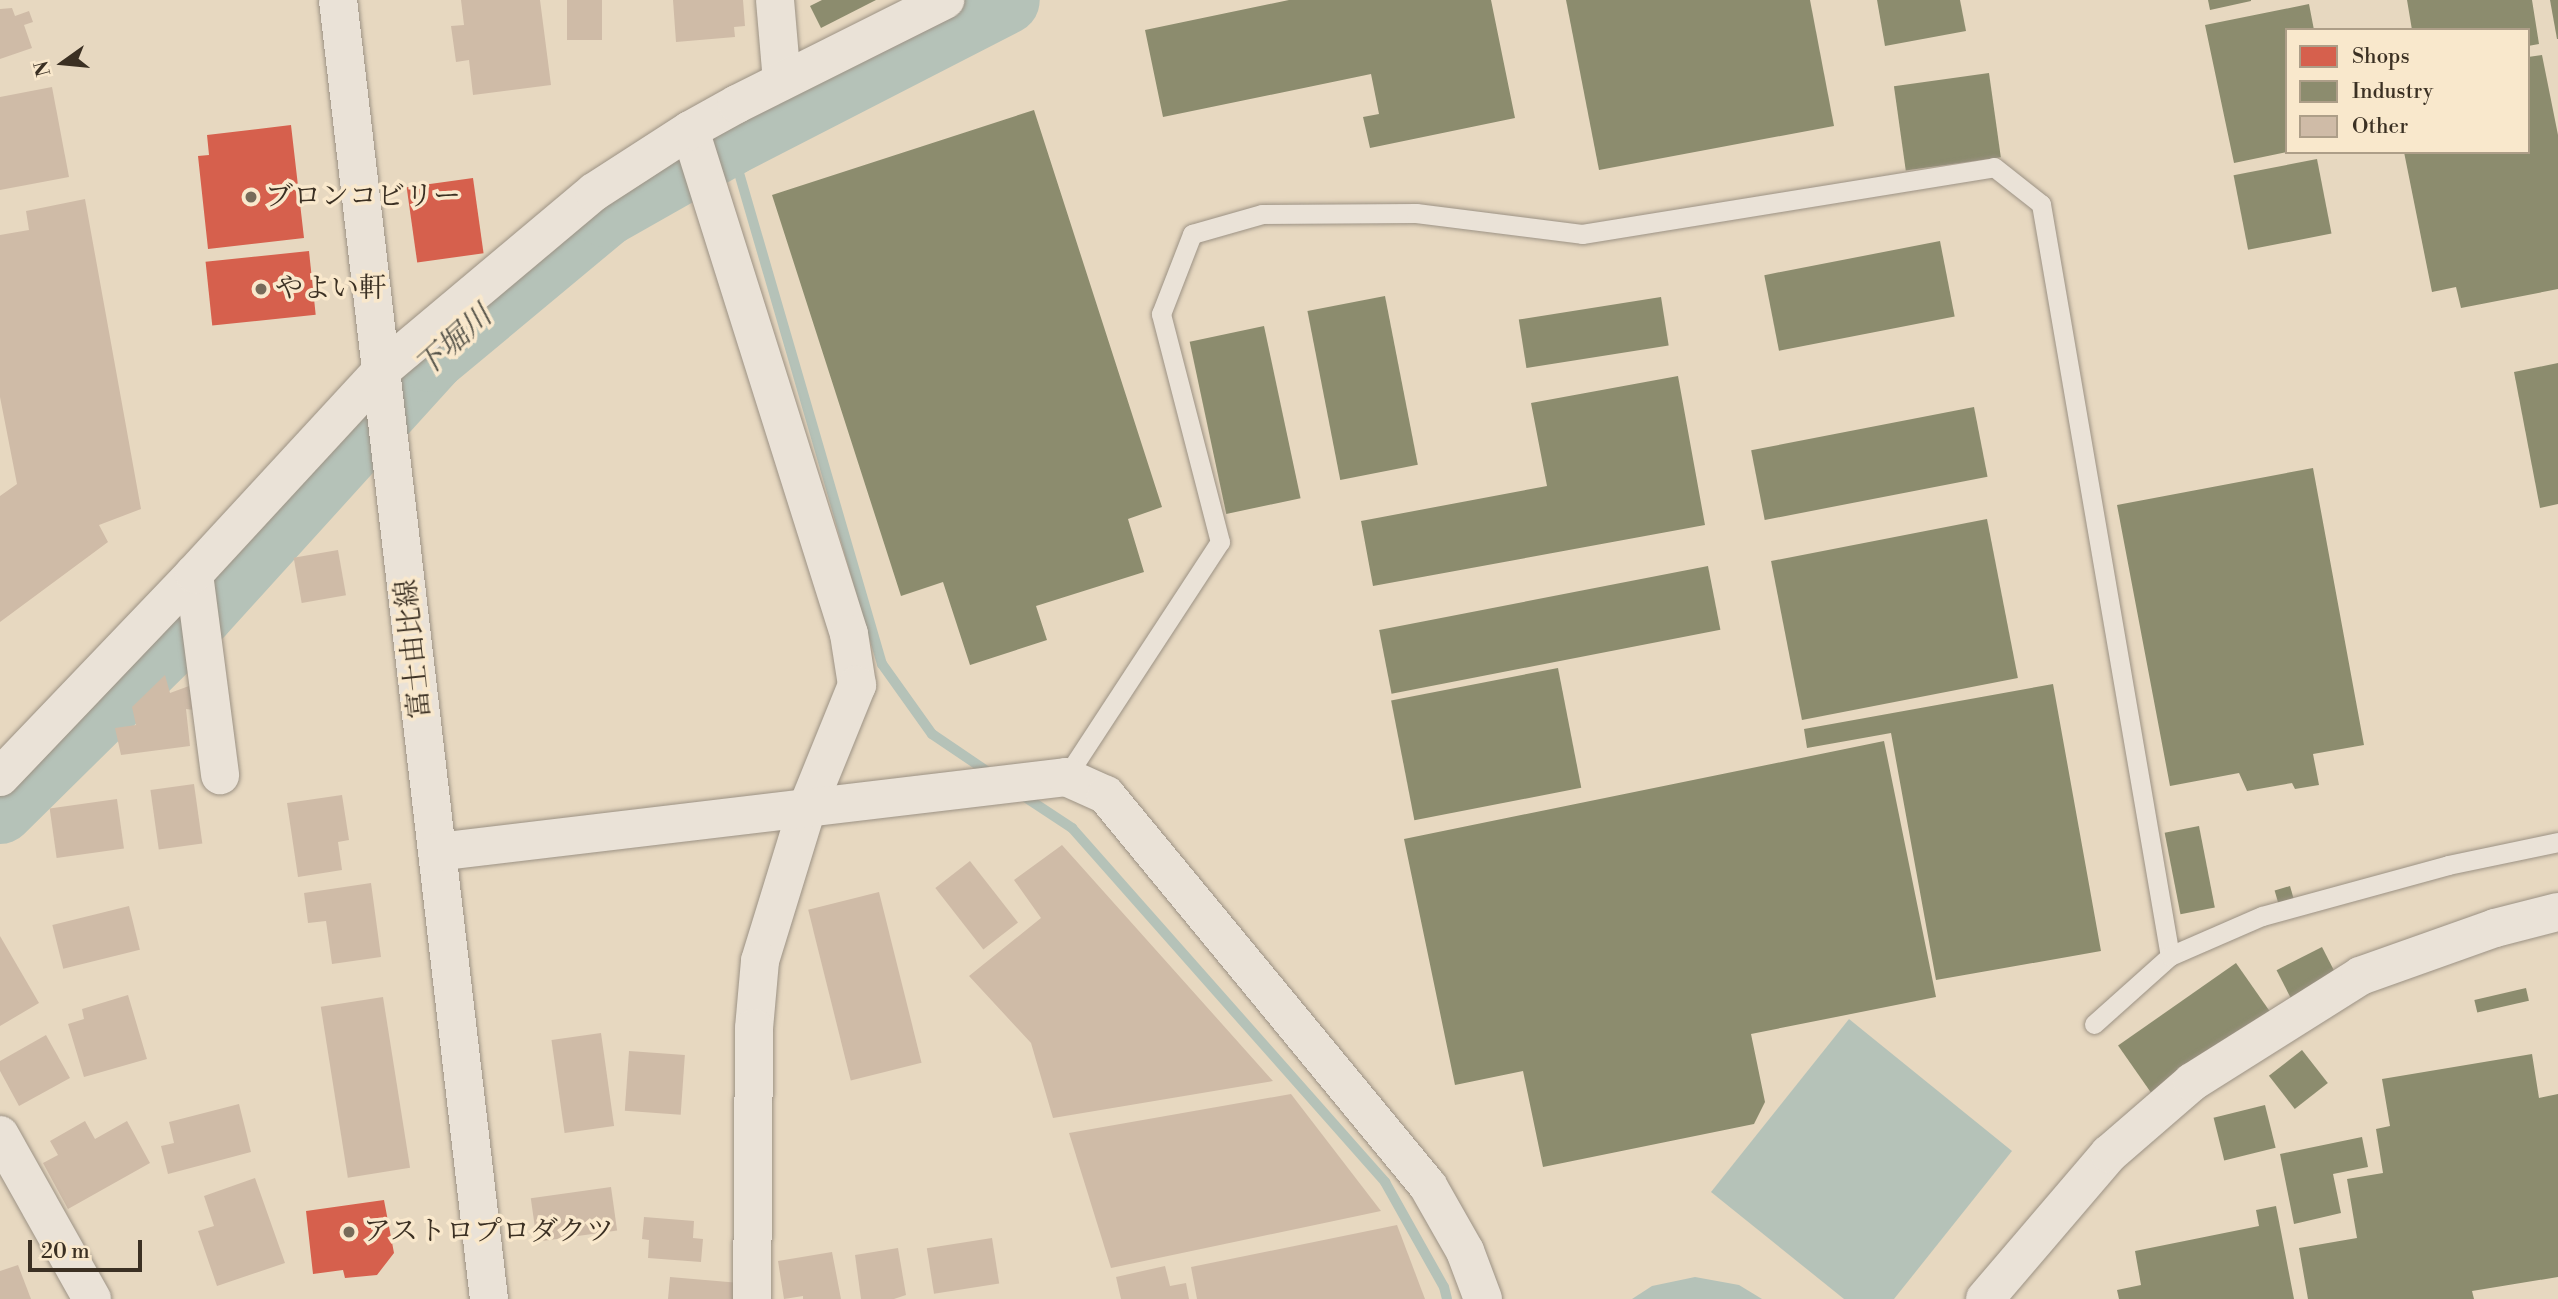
<!DOCTYPE html>
<html>
<head>
<meta charset="utf-8">
<style>
  body { margin:0 }
  #map { position:relative; width:2558px; height:1299px; overflow:hidden; background:#e7d8c0; font-family:"Libre Bodoni","Noto Serif JP",serif }
  div>[style] { position:absolute }
  [style*='--x'] { left:calc(var(--x)*1px); top:calc(var(--y)*1px); width:calc(var(--w)*1px); rotate:calc(var(--a)*1deg) }
  .water>* { inset:0; background:#b5c2b8 }
  .shops>* { inset:0; background:#d6604d; transform-origin:0 0 }
  .industry>* { inset:0; background:#8c8c6e; transform-origin:0 0 }
  .stream>* { height:10px; margin:-5px; padding:0 5px; transform-origin:5px; border-radius:5px; background:#b5c2b8 }
  .river>* { height:68px; margin:-34px; padding:0 34px; transform-origin:34px; border-radius:34px; background:#b5c2b8 }
  .building>* { inset:0; background:#cfbba7; transform-origin:0 0 }
  .roads { filter:drop-shadow(0 0 2px #9c9284) drop-shadow(0 0 2px #9c9284) }
  .lane>* { height:19px; margin:-9.5px; padding:0 9.5px; transform-origin:9.5px; border-radius:9.5px; background:#eae2d7 }
  .street>* { height:38px; margin:-19px; padding:0 19px; transform-origin:19px; border-radius:19px; background:#eae2d7 }
  .secondary>* { height:38px; margin:-19px; padding:0 19px; transform-origin:19px; border-radius:19px; background:#eae2d7 }
  .dots>* { width:19px; height:19px; translate:-50% -50%; box-sizing:border-box; border:4px solid #f9e8cc; border-radius:50% }
  span { translate:-50% -50%; white-space:nowrap; text-align:center; line-height:1.15; -webkit-text-stroke:7px #f9e8cc; paint-order:stroke }
  .poi-label { font-size:28px; color:#3b3023 }
  .left { translate:0 -50%; text-align:left }
  .street-label { font-size:28px; color:#3b3023 }
  .water-label { font-size:30px; color:#545248; font-style:italic }
  .legend { position:absolute; left:2285px; top:28px; width:245px; height:126px; box-sizing:border-box; background:#f9e8cc; border:2px solid #ad9e88; margin:0; padding:9px 12px; list-style:none; font-size:21px; color:#3b3023 }
  .legend li { display:flex; align-items:center; gap:14px; height:35px }
  .legend b { width:35px; border:2px solid #ad9e88 }
  .north { position:absolute; left:28px; top:28px; width:70px; height:70px; -webkit-text-stroke:5px #f9e8cc; paint-order:stroke; rotate:255deg; font-size:19px; font-weight:700; line-height:28px; text-align:center; color:#3b3023 }
  .north::after { content:''; display:block; margin:auto; width:24px; height:32px; background:#3b3023; clip-path:polygon(50% 0,100% 100%,50% 72%,0 100%) }
  .scale { position:absolute; left:28px; top:1240px; width:114px; height:32px; box-sizing:border-box; border:4px solid #3b3023; border-top:0; padding-left:9px; font-size:21px; line-height:24px; white-space:nowrap; color:#3b3023; -webkit-text-stroke:5px #f9e8cc; paint-order:stroke }
</style>
</head>
<body>
<div id="map">
  <div class="water">
    <div style="clip-path:polygon(1849px 1019px,2012px 1151px,1894px 1299px,1844px 1299px,1711px 1192px)"></div>
    <div style="clip-path:polygon(1695px 1277px,1739px 1285px,1762px 1299px,1632px 1299px,1652px 1286px)"></div>
  </div>
  <div class="shops">
    <div style="clip-path:polygon(291px 125px,304px 238px,208px 249px,198px 156px,209px 155px,207px 135px)"></div>
    <div style="left:473px;top:178px;width:76px;height:67px;rotate:82deg"></div>
    <div style="left:309px;top:251px;width:64px;height:104px;rotate:84deg"></div>
    <div style="clip-path:polygon(384px 1200px,394px 1253px,377px 1275px,345px 1278px,343px 1270px,313px 1274px,306px 1211px)"></div>
  </div>
  <div class="industry">
    <div style="clip-path:polygon(822px 0,876px 0,821px 28px,810px 6px)"></div>
    <div style="clip-path:polygon(1289px 0,1491px 0,1515px 118px,1370px 148px,1363px 117px,1379px 114px,1371px 74px,1163px 117px,1145px 30px)"></div>
    <div style="clip-path:polygon(1566px 0,1810px 0,1834px 126px,1599px 170px)"></div>
    <div style="clip-path:polygon(1877px 0,1960px 0,1966px 31px,1885px 46px)"></div>
    <div style="clip-path:polygon(2208px 0,2251px 0,2251px 1px,2210px 10px)"></div>
    <div style="clip-path:polygon(2407px 0,2532px 0,2539px 44px,2528px 46px,2528px 30px,2412px 30px)"></div>
    <div style="clip-path:polygon(2550px 0,2558px 0,2558px 39px,2557px 39px)"></div>
    <div style="clip-path:polygon(2309px 4px,2314px 30px,2287px 30px,2287px 152px,2234px 163px,2205px 25px)"></div>
    <div style="clip-path:polygon(2542px 55px,2558px 135px,2558px 289px,2461px 308px,2456px 287px,2432px 292px,2404px 152px,2528px 152px,2528px 57px)"></div>
    <div style="left:1989px;top:73px;width:85px;height:96px;rotate:82deg"></div>
    <div style="clip-path:polygon(1034px 110px,1162px 507px,1128px 519px,1144px 572px,1036px 606px,1047px 640px,970px 665px,943px 582px,901px 596px,772px 195px)"></div>
    <div style="left:2317px;top:159px;width:76px;height:85px;rotate:79deg"></div>
    <div style="left:1940px;top:241px;width:77px;height:179px;rotate:79deg"></div>
    <div style="left:1385px;top:296px;width:172px;height:79px;rotate:79deg"></div>
    <div style="left:1661px;top:297px;width:49px;height:144px;rotate:81deg"></div>
    <div style="left:1264px;top:326px;width:176px;height:76px;rotate:78deg"></div>
    <div style="clip-path:polygon(2558px 363px,2558px 504px,2540px 508px,2514px 372px)"></div>
    <div style="clip-path:polygon(1678px 376px,1705px 525px,1373px 586px,1361px 521px,1547px 486px,1531px 403px)"></div>
    <div style="left:1974px;top:407px;width:71px;height:227px;rotate:79deg"></div>
    <div style="clip-path:polygon(2313px 468px,2364px 745px,2313px 754px,2319px 785px,2295px 789px,2292px 783px,2247px 791px,2239px 773px,2170px 786px,2117px 505px)"></div>
    <div style="left:1987px;top:519px;width:162px;height:220px;rotate:79deg"></div>
    <div style="left:1708px;top:566px;width:65px;height:335px;rotate:79deg"></div>
    <div style="left:1558px;top:668px;width:122px;height:170px;rotate:79deg"></div>
    <div style="clip-path:polygon(2053px 684px,2101px 951px,1936px 980px,1891px 733px,1807px 748px,1804px 729px)"></div>
    <div style="clip-path:polygon(1884px 741px,1936px 997px,1751px 1034px,1765px 1102px,1754px 1124px,1543px 1167px,1523px 1071px,1455px 1085px,1404px 839px)"></div>
    <div style="left:2199px;top:826px;width:83px;height:35px;rotate:79deg"></div>
    <div style="left:2290px;top:886px;width:18px;height:16px;rotate:74deg"></div>
    <div style="left:2322px;top:947px;width:38px;height:51px;rotate:63deg"></div>
    <div style="left:2236px;top:963px;width:64px;height:144px;rotate:55deg"></div>
    <div style="left:2526px;top:988px;width:13px;height:53px;rotate:77deg"></div>
    <div style="left:2302px;top:1050px;width:42px;height:42px;rotate:52deg"></div>
    <div style="clip-path:polygon(2532px 1054px,2539px 1098px,2558px 1094px,2558px 1277px,2472px 1291px,2474px 1299px,2308px 1299px,2299px 1248px,2357px 1238px,2347px 1179px,2383px 1173px,2376px 1129px,2390px 1126px,2382px 1079px)"></div>
    <div style="left:2265px;top:1105px;width:44px;height:53px;rotate:76deg"></div>
    <div style="clip-path:polygon(2362px 1137px,2368px 1167px,2333px 1174px,2341px 1213px,2294px 1224px,2280px 1154px)"></div>
    <div style="clip-path:polygon(2276px 1206px,2294px 1299px,2119px 1299px,2117px 1290px,2141px 1285px,2135px 1251px,2259px 1226px,2256px 1210px)"></div>
  </div>
  <div class="stream">
    <div style="--x:730;--y:142;--w:544;--a:73.77"></div>
    <div style="--x:882;--y:664;--w:86;--a:54.5"></div>
    <div style="--x:932;--y:734;--w:75;--a:34.1"></div>
    <div style="--x:1019;--y:793;--w:64;--a:33.4"></div>
    <div style="--x:1072;--y:828;--w:473;--a:48.5"></div>
    <div style="--x:1385;--y:1182;--w:120;--a:60.7"></div>
    <div style="--x:1444;--y:1287;--w:12;--a:76"></div>
  </div>
  <div class="river">
    <div style="--x:0;--y:810;--w:281;--a:-44.6"></div>
    <div style="--x:200;--y:613;--w:344;--a:-47.8"></div>
    <div style="--x:431;--y:358;--w:226;--a:-39.8"></div>
    <div style="--x:605;--y:213;--w:144;--a:-29.6"></div>
    <div style="--x:730;--y:142;--w:310;--a:-27.2"></div>
  </div>
  <div class="building">
    <div style="clip-path:polygon(461px 0,540px 0,551px 85px,473px 95px,469px 60px,456px 62px,451px 26px,464px 25px)"></div>
    <div style="left:567px;top:0;width:35px;height:40px"></div>
    <div style="clip-path:polygon(673px 0,743px 0,745px 26px,734px 27px,735px 37px,676px 42px)"></div>
    <div style="clip-path:polygon(12px 8px,15px 16px,29px 11px,33px 22px,24px 25px,32px 48px,0 59px,0 9px)"></div>
    <div style="clip-path:polygon(52px 87px,69px 177px,0 190px,0 97px)"></div>
    <div style="clip-path:polygon(85px 199px,141px 509px,99px 525px,108px 542px,0 622px,0 496px,17px 484px,0 397px,0 235px,29px 230px,26px 211px)"></div>
    <div style="left:338px;top:550px;width:46px;height:45px;rotate:80deg"></div>
    <div style="clip-path:polygon(165px 675px,170px 693px,189px 686px,194px 710px,186px 709px,190px 746px,121px 755px,115px 728px,136px 725px,132px 707px)"></div>
    <div style="left:194px;top:784px;width:60px;height:44px;rotate:82deg"></div>
    <div style="clip-path:polygon(342px 795px,349px 840px,338px 842px,342px 870px,298px 877px,287px 803px)"></div>
    <div style="left:117px;top:799px;width:50px;height:68px;rotate:82deg"></div>
    <div style="clip-path:polygon(1062px 845px,1273px 1081px,1053px 1118px,1031px 1043px,969px 976px,1041px 918px,1014px 880px)"></div>
    <div style="left:970px;top:861px;width:78px;height:44px;rotate:52deg"></div>
    <div style="clip-path:polygon(371px 883px,381px 957px,332px 964px,326px 921px,308px 923px,304px 893px)"></div>
    <div style="left:879px;top:892px;width:176px;height:73px;rotate:76deg"></div>
    <div style="left:129px;top:906px;width:45px;height:79px;rotate:76deg"></div>
    <div style="clip-path:polygon(0 936px,39px 1003px,0 1026px)"></div>
    <div style="clip-path:polygon(128px 995px,147px 1059px,84px 1077px,68px 1024px,84px 1019px,82px 1009px)"></div>
    <div style="left:383px;top:997px;width:173px;height:63px;rotate:81deg"></div>
    <div style="left:601px;top:1033px;width:94px;height:50px;rotate:82deg"></div>
    <div style="clip-path:polygon(46px 1035px,70px 1078px,19px 1106px,0 1071px,0 1061px)"></div>
    <div style="left:629px;top:1051px;width:56px;height:60px;rotate:4deg"></div>
    <div style="clip-path:polygon(1291px 1094px,1381px 1211px,1111px 1268px,1069px 1133px)"></div>
    <div style="clip-path:polygon(239px 1104px,251px 1152px,168px 1174px,161px 1146px,174px 1143px,169px 1122px)"></div>
    <div style="clip-path:polygon(85px 1121px,95px 1139px,127px 1121px,150px 1163px,68px 1209px,43px 1163px,58px 1155px,50px 1141px)"></div>
    <div style="clip-path:polygon(255px 1178px,285px 1263px,217px 1286px,198px 1231px,214px 1226px,204px 1196px)"></div>
    <div style="left:611px;top:1187px;width:44px;height:81px;rotate:82deg"></div>
    <div style="clip-path:polygon(644px 1217px,694px 1221px,693px 1238px,703px 1239px,701px 1262px,648px 1258px,649px 1240px,642px 1239px)"></div>
    <div style="clip-path:polygon(1397px 1225px,1425px 1299px,1197px 1299px,1191px 1267px)"></div>
    <div style="left:992px;top:1238px;width:46px;height:66px;rotate:81deg"></div>
    <div style="clip-path:polygon(898px 1248px,906px 1295px,894px 1299px,861px 1299px,855px 1255px)"></div>
    <div style="clip-path:polygon(832px 1252px,841px 1299px,803px 1299px,803px 1296px,784px 1299px,778px 1261px)"></div>
    <div style="clip-path:polygon(18px 1265px,31px 1299px,0 1299px,0 1271px)"></div>
    <div style="clip-path:polygon(1165px 1266px,1170px 1286px,1186px 1283px,1189px 1299px,1121px 1299px,1116px 1277px)"></div>
    <div style="clip-path:polygon(670px 1277px,740px 1283px,739px 1299px,668px 1299px)"></div>
  </div>
  <div class="roads">
    <div class="lane">
      <div style="--x:1066;--y:777;--w:281;--a:-56.8"></div>
      <div style="--x:1220;--y:542;--w:236;--a:-104.5"></div>
      <div style="--x:1161;--y:314;--w:86;--a:-68.8"></div>
      <div style="--x:1192;--y:234;--w:73;--a:-15.9"></div>
      <div style="--x:1262;--y:214;--w:154;--a:-0.4"></div>
      <div style="--x:1416;--y:213;--w:167;--a:7.2"></div>
      <div style="--x:1582;--y:234;--w:417;--a:-9.2"></div>
      <div style="--x:1994;--y:167;--w:60;--a:38.2"></div>
      <div style="--x:2041;--y:204;--w:763;--a:80.27"></div>
      <div style="--x:2094;--y:1024;--w:102;--a:-41.8"></div>
      <div style="--x:2170;--y:956;--w:100;--a:-23.5"></div>
      <div style="--x:2262;--y:916;--w:193;--a:-15.3"></div>
      <div style="--x:2448;--y:865;--w:112;--a:-11.8"></div>
    </div>
    <div class="street">
      <div style="--x:775;--y:0;--w:81;--a:85.1"></div>
      <div style="--x:690;--y:130;--w:528;--a:72.49"></div>
      <div style="--x:849;--y:634;--w:52;--a:81.1"></div>
      <div style="--x:857;--y:685;--w:133;--a:112.1"></div>
      <div style="--x:807;--y:808;--w:160;--a:107.1"></div>
      <div style="--x:760;--y:961;--w:67;--a:95.1"></div>
      <div style="--x:754;--y:1028;--w:271;--a:90.4"></div>
      <div style="--x:194;--y:574;--w:203;--a:82.6"></div>
      <div style="--x:0;--y:777;--w:281;--a:-46.3"></div>
      <div style="--x:194;--y:574;--w:279;--a:-47.3"></div>
      <div style="--x:383;--y:369;--w:275;--a:-40"></div>
      <div style="--x:594;--y:192;--w:114;--a:-32.9"></div>
      <div style="--x:690;--y:130;--w:54;--a:-29"></div>
      <div style="--x:737;--y:104;--w:233;--a:-26.6"></div>
      <div style="--x:1985;--y:1299;--w:191;--a:-49.5"></div>
      <div style="--x:2109;--y:1154;--w:110;--a:-40.9"></div>
      <div style="--x:2192;--y:1082;--w:199;--a:-32.2"></div>
      <div style="--x:2360;--y:976;--w:143;--a:-19.6"></div>
      <div style="--x:2495;--y:928;--w:65;--a:-14.3"></div>
    </div>
    <div class="secondary">
      <div style="--x:338;--y:0;--w:1308;--a:83.37"></div>
      <div style="--x:437;--y:852;--w:633;--a:-6.8"></div>
      <div style="--x:1066;--y:777;--w:44;--a:24.2"></div>
      <div style="--x:1106;--y:795;--w:507;--a:50.53"></div>
      <div style="--x:1428;--y:1186;--w:75;--a:60.4"></div>
      <div style="--x:1465;--y:1251;--w:51;--a:69.4"></div>
      <div style="--x:0;--y:1135;--w:188;--a:60.7"></div>
    </div>
  </div>
  <div class="dots">
    <div style="left:251px;top:197px;background:#776b5a"></div>
    <div style="left:261px;top:289px;background:#776b5a"></div>
    <div style="left:349px;top:1232px;background:#776b5a"></div>
  </div>
  <div class="poi-label">
    <span class="left" style="left:265px;top:197px">ブロンコビリー</span>
    <span class="left" style="left:275px;top:289px">やよい軒</span>
    <span class="left" style="left:363px;top:1232px">アストロプロダクツ</span>
  </div>
  <div class="street-label">
    <span style="left:414px;top:649px;rotate:-96deg">富士由比線</span>
  </div>
  <div class="water-label">
    <span style="left:454px;top:342px;rotate:-42deg">下堀川</span>
  </div>
  <ul class="legend">
  <li><b style="height:19px;background:#d6604d"></b>Shops</li>
  <li><b style="height:19px;background:#8c8c6e"></b>Industry</li>
  <li><b style="height:19px;background:#cfbba7"></b>Other</li>
  </ul>
  <div class="north">N</div>
  <div class="scale">20 m</div>
</div>
</body>
</html>
